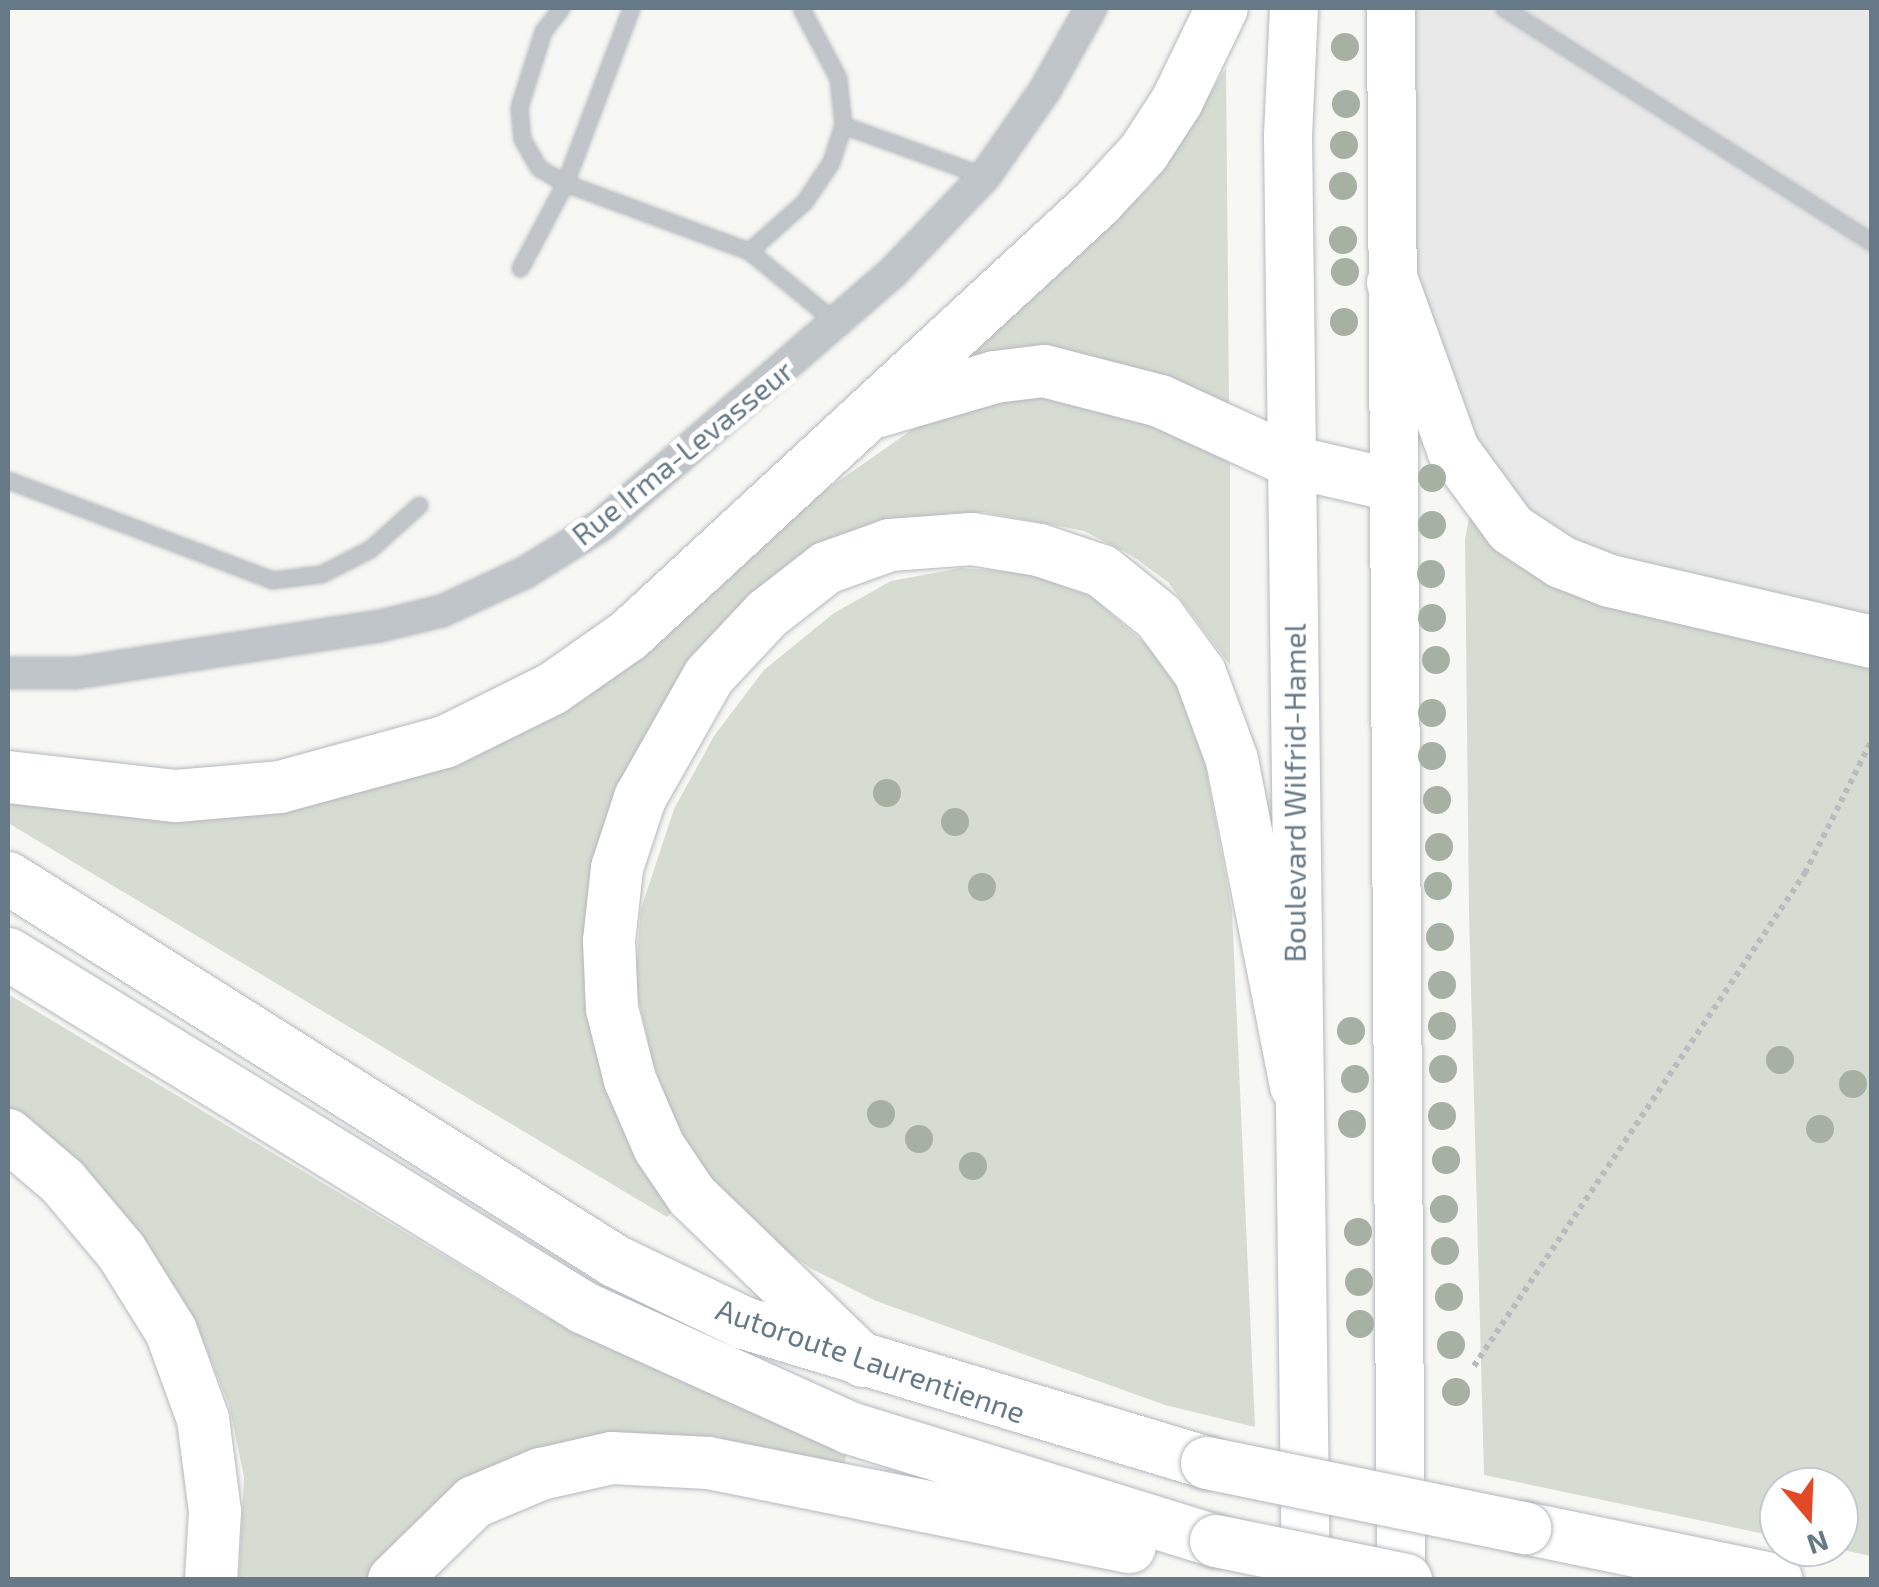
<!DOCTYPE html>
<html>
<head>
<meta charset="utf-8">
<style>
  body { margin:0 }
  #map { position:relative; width:1879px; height:1587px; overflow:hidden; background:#f7f7f4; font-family:"Exo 2",sans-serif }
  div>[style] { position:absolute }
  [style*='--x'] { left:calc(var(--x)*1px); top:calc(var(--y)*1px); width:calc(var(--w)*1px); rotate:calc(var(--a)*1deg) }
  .built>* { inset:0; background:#e8e9e8 }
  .green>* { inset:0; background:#d7dcd3 }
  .path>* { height:6px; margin-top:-3px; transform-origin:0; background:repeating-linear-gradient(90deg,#b8bcbf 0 5px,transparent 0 10px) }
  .roads { filter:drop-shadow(0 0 2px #b4b9bd) drop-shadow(0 0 2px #b4b9bd) }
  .service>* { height:15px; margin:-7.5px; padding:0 7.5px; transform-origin:7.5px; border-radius:7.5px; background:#c0c5c9 }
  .minor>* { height:30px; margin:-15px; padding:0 15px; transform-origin:15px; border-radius:15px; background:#c0c5c9 }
  .primary>* { height:48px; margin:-24px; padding:0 24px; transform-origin:24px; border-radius:24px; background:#fff }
  .motorway>* { height:52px; margin:-26px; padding:0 26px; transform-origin:26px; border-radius:26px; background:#fff }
  .bridges { filter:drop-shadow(0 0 2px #b4b8bb) drop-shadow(0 0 2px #b4b8bb) }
  .motorway-bridge>* { height:52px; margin:-26px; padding:0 26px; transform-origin:26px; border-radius:26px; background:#fff }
  .trees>* { width:28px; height:28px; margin:-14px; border-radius:50%; background:#a7b1a3 }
  span { translate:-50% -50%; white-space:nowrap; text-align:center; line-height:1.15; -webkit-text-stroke:10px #fff; paint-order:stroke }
  .street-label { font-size:30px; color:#667986 }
  .frame { position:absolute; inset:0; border:10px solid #667986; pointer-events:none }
  .north { position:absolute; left:1759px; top:1467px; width:100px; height:100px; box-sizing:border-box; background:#fff; border:2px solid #c2c9cf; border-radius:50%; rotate:161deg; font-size:28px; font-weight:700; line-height:40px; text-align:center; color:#667986 }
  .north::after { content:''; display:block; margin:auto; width:35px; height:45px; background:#e44927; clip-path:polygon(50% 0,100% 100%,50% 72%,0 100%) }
</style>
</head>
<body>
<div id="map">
  <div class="built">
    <div style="clip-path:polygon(1391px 8px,1871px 8px,1871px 642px,1511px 529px,1393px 283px)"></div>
  </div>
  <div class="green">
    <div style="clip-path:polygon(1226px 68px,1229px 403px,980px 364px,973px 351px,1150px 187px)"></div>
    <div style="clip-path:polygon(1041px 387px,1230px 450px,1230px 665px,1168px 582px,1131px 555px,1084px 531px,984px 512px,881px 523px,718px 630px,661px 707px,625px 778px,601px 855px,674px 1209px,667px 1217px,8px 823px,8px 792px,348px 794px,784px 519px,926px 420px)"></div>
    <div style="clip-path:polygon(1472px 503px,1871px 658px,1871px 1556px,1829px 1547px,1839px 1547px,1839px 1487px,1779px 1487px,1779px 1537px,1484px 1475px,1469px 912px,1465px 539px)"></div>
    <div style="clip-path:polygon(961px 568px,1028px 573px,1092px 597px,1156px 653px,1195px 709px,1232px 910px,1255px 1427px,1165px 1405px,876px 1301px,812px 1269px,763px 1236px,715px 1187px,676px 1127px,652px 1060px,635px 982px,641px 909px,674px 809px,714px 736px,764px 670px,834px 613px,891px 581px)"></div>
    <div style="clip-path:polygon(8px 994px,546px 1317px,847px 1452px,843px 1470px,610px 1437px,370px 1579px,239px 1579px,244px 1477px,229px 1405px,198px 1328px,143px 1239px,77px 1164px,8px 1109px)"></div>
  </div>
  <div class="path">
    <div style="--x:1474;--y:1366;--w:594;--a:-56.12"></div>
    <div style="--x:1805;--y:873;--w:149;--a:-63.3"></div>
  </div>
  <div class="roads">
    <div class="service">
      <div style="--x:561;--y:8;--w:29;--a:128"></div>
      <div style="--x:543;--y:31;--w:80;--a:107.5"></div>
      <div style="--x:519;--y:107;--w:32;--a:85"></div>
      <div style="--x:522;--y:139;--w:34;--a:60"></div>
      <div style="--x:539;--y:168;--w:30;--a:30"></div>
      <div style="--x:565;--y:183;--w:196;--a:20.3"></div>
      <div style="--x:749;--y:251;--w:74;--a:-41.7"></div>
      <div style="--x:804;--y:202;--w:48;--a:-56"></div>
      <div style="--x:831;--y:162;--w:39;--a:-72"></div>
      <div style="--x:843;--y:125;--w:47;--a:-96.1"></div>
      <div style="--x:838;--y:78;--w:79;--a:-117.9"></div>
      <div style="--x:1504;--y:8;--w:436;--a:32.5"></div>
      <div style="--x:843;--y:125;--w:151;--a:19.8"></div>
      <div style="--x:749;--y:251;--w:115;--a:39.4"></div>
      <div style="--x:520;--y:268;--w:96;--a:-62.1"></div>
      <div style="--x:565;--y:183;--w:187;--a:-69.3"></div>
      <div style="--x:8;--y:480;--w:282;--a:20.7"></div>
      <div style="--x:272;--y:580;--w:49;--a:-7"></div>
      <div style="--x:321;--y:574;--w:55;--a:-27"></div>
      <div style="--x:370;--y:549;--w:66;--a:-41.9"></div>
    </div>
    <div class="minor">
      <div style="--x:8;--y:673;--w:68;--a:0"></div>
      <div style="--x:76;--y:673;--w:308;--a:-8.8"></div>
      <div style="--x:380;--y:626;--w:64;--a:-13.6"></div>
      <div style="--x:442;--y:611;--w:93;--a:-24.9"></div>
      <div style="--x:526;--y:572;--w:87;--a:-31.9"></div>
      <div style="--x:600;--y:526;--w:388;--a:-40.9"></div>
      <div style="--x:893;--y:272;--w:133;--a:-46.2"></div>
      <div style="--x:985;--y:176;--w:105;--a:-55.1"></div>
      <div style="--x:1045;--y:90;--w:94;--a:-60.7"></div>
    </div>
    <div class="primary">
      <div style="--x:1294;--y:8;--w:128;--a:92.7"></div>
      <div style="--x:1288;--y:136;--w:1444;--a:89.29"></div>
      <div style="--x:1391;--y:8;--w:1572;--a:89.64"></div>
    </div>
    <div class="motorway">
      <div style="--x:1393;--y:283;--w:177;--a:70.2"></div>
      <div style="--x:1453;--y:450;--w:98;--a:53.7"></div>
      <div style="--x:1511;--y:529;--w:60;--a:33.4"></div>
      <div style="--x:1561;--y:562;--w:53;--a:21.2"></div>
      <div style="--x:1610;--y:581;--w:269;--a:13.1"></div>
      <div style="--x:879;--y:411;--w:121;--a:-16.3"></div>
      <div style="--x:995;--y:377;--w:49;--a:-7"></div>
      <div style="--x:1044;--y:371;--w:120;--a:14.5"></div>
      <div style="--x:1160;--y:401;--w:146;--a:24.6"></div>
      <div style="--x:1293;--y:462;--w:102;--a:13.1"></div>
      <div style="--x:8;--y:777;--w:169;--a:6.5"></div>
      <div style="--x:176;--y:796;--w:104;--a:-4.9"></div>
      <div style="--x:280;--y:787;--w:171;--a:-15.3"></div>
      <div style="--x:445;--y:742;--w:119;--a:-26.4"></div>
      <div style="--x:552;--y:689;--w:94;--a:-35"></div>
      <div style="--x:629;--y:635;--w:637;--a:-42.71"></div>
      <div style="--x:1097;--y:203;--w:69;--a:-47.3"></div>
      <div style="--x:1144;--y:152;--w:61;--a:-57.1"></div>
      <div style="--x:1177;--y:101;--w:103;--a:-64.2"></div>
      <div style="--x:8;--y:878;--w:718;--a:32.25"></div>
      <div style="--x:615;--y:1261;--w:143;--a:25.7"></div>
      <div style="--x:744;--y:1323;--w:484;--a:16.8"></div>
      <div style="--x:8;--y:954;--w:676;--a:31.57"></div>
      <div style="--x:584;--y:1308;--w:292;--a:24.3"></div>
      <div style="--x:850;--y:1428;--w:383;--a:17.2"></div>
      <div style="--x:8;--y:1135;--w:72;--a:40.5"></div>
      <div style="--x:63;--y:1182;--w:90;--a:50"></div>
      <div style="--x:121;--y:1251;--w:94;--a:58"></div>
      <div style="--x:171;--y:1331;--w:94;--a:70"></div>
      <div style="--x:203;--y:1419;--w:93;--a:82.6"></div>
      <div style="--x:215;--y:1511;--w:69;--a:93.3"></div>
      <div style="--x:863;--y:1361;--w:238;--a:-136"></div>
      <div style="--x:692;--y:1196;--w:59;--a:-124"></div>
      <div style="--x:659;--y:1147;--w:73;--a:-113.4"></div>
      <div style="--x:630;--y:1080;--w:73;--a:-104.2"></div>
      <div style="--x:612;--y:1009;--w:68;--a:-92.5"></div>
      <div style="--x:609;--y:941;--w:73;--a:-83.7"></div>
      <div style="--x:617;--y:868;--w:74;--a:-71.8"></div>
      <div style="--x:640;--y:798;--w:140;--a:-60.5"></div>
      <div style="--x:709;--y:676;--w:85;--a:-46.9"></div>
      <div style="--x:767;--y:614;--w:75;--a:-37.9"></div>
      <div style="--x:826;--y:568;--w:68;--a:-19.8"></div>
      <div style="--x:890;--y:545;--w:82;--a:-4.2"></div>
      <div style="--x:972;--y:539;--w:68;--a:9.3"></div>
      <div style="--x:1039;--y:550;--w:66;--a:18.4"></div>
      <div style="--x:1102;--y:571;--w:73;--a:38.9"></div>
      <div style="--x:1159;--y:617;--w:69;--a:53.8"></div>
      <div style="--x:1200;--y:673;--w:93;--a:69.8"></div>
      <div style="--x:1232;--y:760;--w:332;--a:78.9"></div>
      <div style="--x:1525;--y:1528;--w:257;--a:11.7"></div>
      <div style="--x:394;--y:1580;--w:112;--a:-44.3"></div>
      <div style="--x:474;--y:1502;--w:73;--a:-22.7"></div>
      <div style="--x:541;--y:1474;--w:73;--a:-12.7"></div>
      <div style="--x:612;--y:1458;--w:97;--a:3"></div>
      <div style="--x:709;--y:1463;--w:429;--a:11.3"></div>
    </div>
  </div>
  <div class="bridges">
    <div class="motorway-bridge">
      <div style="--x:1207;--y:1463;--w:325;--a:11.6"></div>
      <div style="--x:1216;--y:1541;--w:194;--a:11.6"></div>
    </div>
  </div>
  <div class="trees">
    <div style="left:1345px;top:47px"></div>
    <div style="left:1346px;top:104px"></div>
    <div style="left:1344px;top:145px"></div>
    <div style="left:1343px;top:186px"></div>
    <div style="left:1343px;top:240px"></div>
    <div style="left:1345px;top:272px"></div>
    <div style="left:1344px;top:322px"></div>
    <div style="left:1432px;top:478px"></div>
    <div style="left:1432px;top:525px"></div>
    <div style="left:1431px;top:574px"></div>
    <div style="left:1432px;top:618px"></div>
    <div style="left:1436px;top:660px"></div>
    <div style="left:1432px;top:713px"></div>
    <div style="left:1432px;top:756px"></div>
    <div style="left:887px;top:793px"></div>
    <div style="left:1437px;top:800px"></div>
    <div style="left:955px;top:822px"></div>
    <div style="left:1439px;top:847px"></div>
    <div style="left:1438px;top:886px"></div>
    <div style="left:982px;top:887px"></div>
    <div style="left:1440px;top:937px"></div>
    <div style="left:1442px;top:985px"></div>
    <div style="left:1442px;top:1026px"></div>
    <div style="left:1351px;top:1031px"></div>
    <div style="left:1780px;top:1060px"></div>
    <div style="left:1443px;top:1069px"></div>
    <div style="left:1355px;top:1079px"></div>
    <div style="left:1853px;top:1084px"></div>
    <div style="left:881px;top:1114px"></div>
    <div style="left:1442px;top:1116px"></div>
    <div style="left:1352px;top:1124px"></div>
    <div style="left:1820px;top:1129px"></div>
    <div style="left:919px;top:1139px"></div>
    <div style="left:1446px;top:1160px"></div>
    <div style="left:973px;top:1166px"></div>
    <div style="left:1444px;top:1209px"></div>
    <div style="left:1358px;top:1232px"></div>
    <div style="left:1445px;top:1251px"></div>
    <div style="left:1359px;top:1282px"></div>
    <div style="left:1449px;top:1297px"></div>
    <div style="left:1360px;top:1324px"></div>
    <div style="left:1451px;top:1345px"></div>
    <div style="left:1456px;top:1392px"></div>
  </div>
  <div class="street-label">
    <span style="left:682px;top:452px;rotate:-39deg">Rue Irma-Levasseur</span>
    <span style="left:1294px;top:793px;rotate:-90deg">Boulevard Wilfrid-Hamel</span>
    <span style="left:871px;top:1360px;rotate:19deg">Autoroute Laurentienne</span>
  </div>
  <div class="frame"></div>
  <div class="north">N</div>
</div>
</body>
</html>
